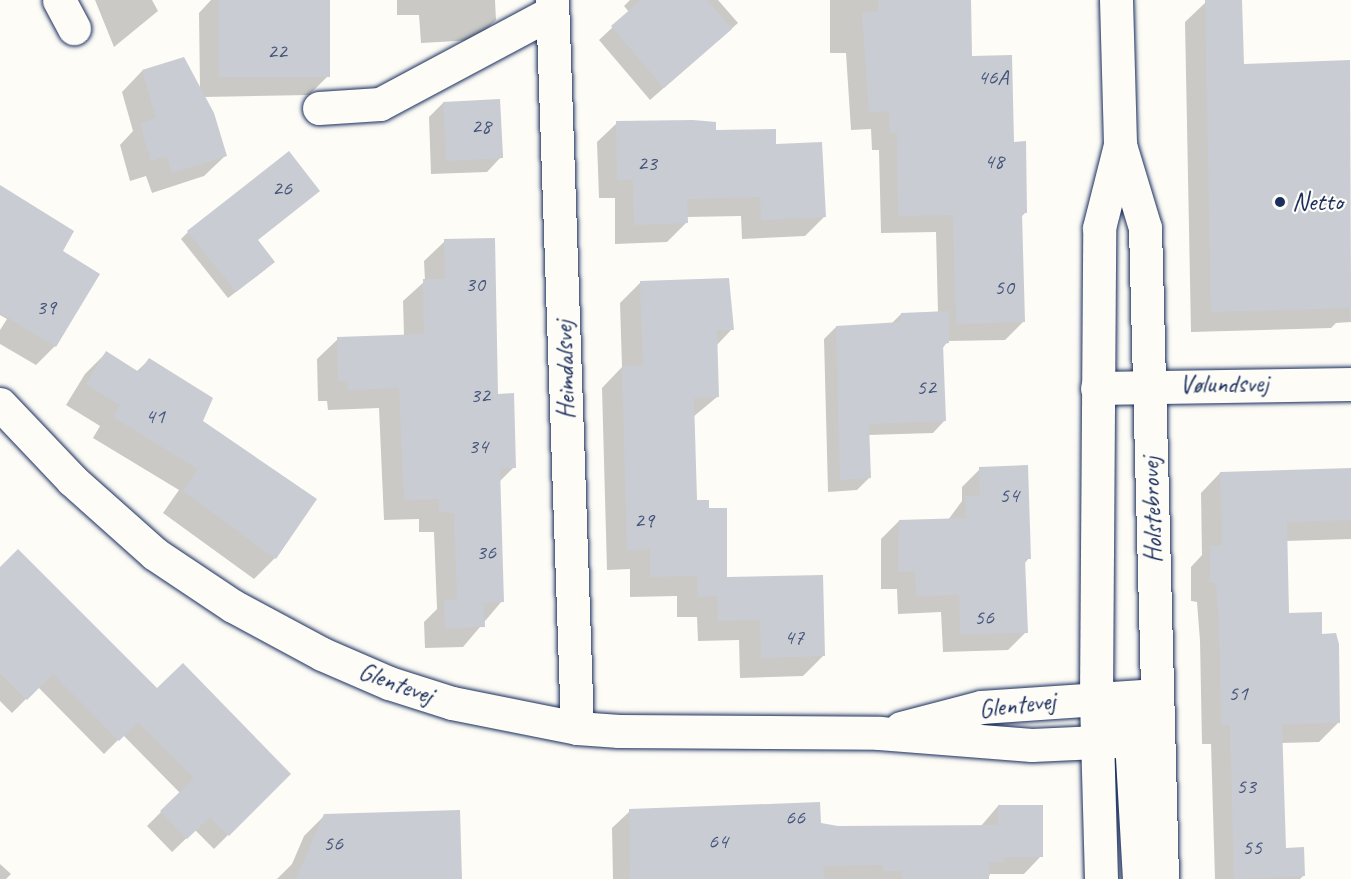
<!DOCTYPE html>
<html>
<head>
<meta charset="utf-8">
<style>
  body { margin:0 }
  #map { position:relative; width:1351px; height:879px; overflow:hidden; background:#fdfcf7; font-family:Caveat,sans-serif }
  div>[style] { position:absolute }
  [style*='--x'] { left:calc(var(--x)*1px); top:calc(var(--y)*1px); width:calc(var(--w)*1px); rotate:calc(var(--a)*1deg) }
  .shadow>* { inset:0; background:#0003 }
  .building>* { inset:0; background:#c9ccd3; transform-origin:0 0 }
  .roads { filter:drop-shadow(0 0 2px #1b2f5e) drop-shadow(0 0 2px #1b2f5e) }
  .minor>* { height:33px; margin:-16.5px; padding:0 16.5px; transform-origin:16.5px; border-radius:16.5px; background:#fdfcf7 }
  .major>* { height:33px; margin:-16.5px; padding:0 16.5px; transform-origin:16.5px; border-radius:16.5px; background:#fdfcf7 }
  .dots>* { width:16px; height:16px; translate:-50% -50%; box-sizing:border-box; border:3px solid #fdfcf7; border-radius:50% }
  span { translate:-50% -50%; white-space:nowrap; text-align:center; line-height:1.15; -webkit-text-stroke:4.5px #fdfcf7; paint-order:stroke }
  .number-label { font-size:22px; color:#46567b }
  .number-label span { -webkit-text-stroke-width:0 }
  .poi-label { font-size:26px; color:#1b2f5e }
  .left { translate:0 -50%; text-align:left }
  .street-label { font-size:26px; color:#1b2f5e }
</style>
</head>
<body>
<div id="map">
  <div class="shadow">
    <div style="clip-path:polygon(95px 0,152px 0,158px 11px,114px 47px)"></div>
    <div style="clip-path:polygon(211px 0,329px 0,330px 74px,309px 95px,204px 97px,225px 156px,204px 176px,152px 193px,146px 176px,130px 181px,120px 145px,133px 131px,122px 92px,142px 71px,183px 59px,200px 89px,199px 13px)"></div>
    <div style="clip-path:polygon(397px 0,495px 0,496px 20px,475px 40px,421px 43px,419px 15px,397px 15px)"></div>
    <div style="clip-path:polygon(630px 0,718px 0,738px 23px,650px 100px,599px 40px,629px 12px,624px 6px)"></div>
    <div style="clip-path:polygon(830px 0,969px 0,971px 58px,1013px 143px,1025px 213px,1020px 218px,1024px 321px,1005px 340px,948px 341px,942px 349px,945px 420px,933px 433px,868px 435px,869px 478px,857px 490px,828px 492px,824px 339px,836px 327px,891px 324px,901px 314px,938px 313px,936px 232px,881px 233px,879px 150px,872px 150px,871px 129px,851px 130px,846px 53px,830px 53px)"></div>
    <div style="clip-path:polygon(1206px 2px,1243px 65px,1348px 62px,1351px 322px,1336px 323px,1331px 328px,1191px 332px,1185px 22px)"></div>
    <div style="clip-path:polygon(444px 102px,501px 157px,487px 172px,431px 174px,429px 117px)"></div>
    <div style="clip-path:polygon(617px 123px,715px 132px,774px 145px,824px 217px,805px 236px,742px 239px,741px 216px,686px 217px,686px 223px,667px 242px,615px 244px,615px 198px,599px 198px,597px 142px)"></div>
    <div style="clip-path:polygon(0 198px,61px 252px,55px 346px,36px 365px,0 344px,0 330px,7px 319px,0 315px)"></div>
    <div style="clip-path:polygon(188px 232px,257px 240px,266px 269px,228px 298px,181px 239px)"></div>
    <div style="clip-path:polygon(445px 241px,496px 395px,514px 467px,499px 482px,502px 601px,463px 647px,425px 648px,424px 622px,437px 609px,434px 532px,419px 532px,419px 519px,384px 520px,379px 408px,328px 410px,327px 401px,318px 401px,317px 359px,338px 339px,404px 336px,403px 301px,425px 281px,424px 261px)"></div>
    <div style="clip-path:polygon(641px 282px,732px 329px,716px 346px,717px 397px,693px 417px,695px 501px,708px 510px,726px 579px,824px 655px,803px 676px,740px 678px,739px 640px,698px 641px,697px 617px,677px 617px,677px 596px,630px 597px,630px 569px,607px 570px,602px 388px,622px 367px,620px 303px)"></div>
    <div style="clip-path:polygon(106px 353px,136px 372px,149px 360px,202px 422px,275px 558px,254px 579px,163px 513px,179px 490px,93px 438px,100px 426px,66px 405px,85px 374px)"></div>
    <div style="clip-path:polygon(980px 469px,1029px 558px,1024px 564px,1026px 632px,1008px 650px,943px 652px,941px 612px,898px 614px,897px 589px,881px 589px,881px 539px,899px 521px,948px 520px,962px 501px,962px 487px)"></div>
    <div style="clip-path:polygon(1351px 470px,1351px 539px,1286px 541px,1288px 615px,1322px 652px,1339px 722px,1319px 742px,1281px 743px,1284px 849px,1303px 876px,1300px 879px,1215px 879px,1211px 744px,1202px 744px,1200px 641px,1197px 602px,1191px 601px,1191px 567px,1202px 555px,1201px 493px,1220px 473px)"></div>
    <div style="clip-path:polygon(0 569px,157px 691px,289px 774px,214px 849px,195px 830px,172px 852px,147px 826px,180px 793px,123px 735px,104px 754px,38px 687px,12px 713px,0 701px)"></div>
    <div style="clip-path:polygon(998px 806px,1041px 856px,1024px 874px,990px 874px,988px 879px,613px 879px,612px 828px,630px 811px,838px 827px,981px 826px)"></div>
    <div style="clip-path:polygon(325px 815px,460px 879px,277px 879px,292px 864px,304px 836px)"></div>
    <div style="clip-path:polygon(0 864px,11px 874px,6px 879px,0 879px)"></div>
  </div>
  <div class="building">
    <div style="left:219px;top:0;width:111px;height:77px"></div>
    <div style="clip-path:polygon(641px 0,707px 0,732px 29px,664px 88px,611px 26px)"></div>
    <div style="clip-path:polygon(878px 0,971px 0,972px 56px,1012px 55px,1014px 142px,1026px 141px,1027px 213px,1022px 213px,1025px 322px,956px 324px,953px 215px,898px 216px,897px 133px,890px 133px,889px 111px,869px 113px,862px 12px,878px 12px)"></div>
    <div style="clip-path:polygon(1205px 0,1242px 0,1244px 64px,1350px 60px,1351px 308px,1211px 312px)"></div>
    <div style="clip-path:polygon(184px 57px,214px 113px,227px 156px,172px 173px,167px 156px,151px 161px,140px 123px,156px 118px,142px 70px)"></div>
    <div style="left:500px;top:99px;width:59px;height:57px;rotate:87deg"></div>
    <div style="clip-path:polygon(693px 120px,716px 122px,716px 130px,776px 129px,776px 144px,822px 142px,826px 217px,761px 220px,760px 197px,687px 199px,688px 223px,634px 225px,633px 179px,617px 180px,616px 121px)"></div>
    <div style="clip-path:polygon(289px 151px,320px 191px,258px 240px,275px 262px,236px 292px,187px 231px)"></div>
    <div style="clip-path:polygon(0 185px,74px 231px,63px 251px,100px 274px,56px 347px,0 313px)"></div>
    <div style="clip-path:polygon(495px 238px,498px 394px,514px 393px,516px 468px,500px 468px,504px 602px,484px 603px,485px 627px,445px 628px,444px 600px,457px 599px,454px 513px,439px 512px,439px 499px,404px 500px,399px 388px,348px 390px,347px 381px,338px 381px,337px 337px,424px 334px,423px 279px,445px 279px,444px 239px)"></div>
    <div style="clip-path:polygon(729px 278px,734px 330px,717px 330px,719px 397px,694px 398px,697px 500px,709px 500px,709px 508px,727px 508px,727px 577px,823px 575px,825px 656px,761px 658px,760px 620px,718px 621px,717px 596px,698px 597px,697px 576px,650px 577px,650px 549px,627px 550px,622px 366px,643px 365px,640px 281px)"></div>
    <div style="clip-path:polygon(949px 311px,949px 343px,943px 344px,946px 421px,869px 424px,871px 478px,840px 480px,836px 326px,901px 322px,901px 313px)"></div>
    <div style="clip-path:polygon(106px 351px,139px 372px,149px 358px,213px 398px,203px 421px,317px 499px,276px 559px,183px 491px,198px 469px,113px 417px,120px 405px,86px 384px)"></div>
    <div style="clip-path:polygon(1028px 465px,1031px 559px,1025px 559px,1028px 633px,960px 634px,959px 595px,916px 596px,915px 571px,898px 572px,899px 520px,966px 518px,965px 496px,980px 495px,979px 467px)"></div>
    <div style="clip-path:polygon(1351px 468px,1351px 520px,1287px 522px,1289px 613px,1322px 612px,1322px 634px,1336px 633px,1339px 644px,1340px 723px,1282px 724px,1286px 848px,1304px 847px,1305px 876px,1234px 879px,1230px 725px,1221px 725px,1219px 620px,1216px 583px,1210px 582px,1210px 546px,1222px 546px,1220px 472px)"></div>
    <div style="clip-path:polygon(18px 549px,157px 688px,183px 663px,291px 774px,229px 836px,210px 817px,187px 839px,160px 811px,194px 778px,138px 722px,119px 741px,53px 674px,27px 700px,0 673px,0 567px)"></div>
    <div style="clip-path:polygon(820px 802px,821px 823px,838px 826px,998px 825px,998px 805px,1043px 805px,1043px 857px,1004px 857px,1004px 862px,989px 862px,989px 879px,902px 879px,902px 871px,883px 871px,883px 865px,823px 866px,824px 879px,630px 879px,629px 809px)"></div>
    <div style="clip-path:polygon(460px 810px,462px 879px,296px 879px,324px 814px)"></div>
  </div>
  <div class="roads">
    <div class="minor">
      <div style="--x:59;--y:0;--w:32;--a:62"></div>
      <div style="--x:552;--y:0;--w:728;--a:88.03"></div>
      <div style="--x:319;--y:108;--w:61;--a:-3.8"></div>
      <div style="--x:380;--y:104;--w:195;--a:-28.1"></div>
      <div style="--x:1097;--y:388;--w:254;--a:-0.9"></div>
      <div style="--x:0;--y:404;--w:105;--a:46.5"></div>
      <div style="--x:72;--y:480;--w:111;--a:41.7"></div>
      <div style="--x:155;--y:554;--w:94;--a:33.7"></div>
      <div style="--x:233;--y:606;--w:101;--a:28.3"></div>
      <div style="--x:322;--y:654;--w:73;--a:23.4"></div>
      <div style="--x:389;--y:683;--w:66;--a:17.6"></div>
      <div style="--x:452;--y:703;--w:127;--a:11.3"></div>
      <div style="--x:577;--y:728;--w:42;--a:4.1"></div>
      <div style="--x:619;--y:731;--w:260;--a:0.4"></div>
      <div style="--x:879;--y:733;--w:153;--a:4.5"></div>
      <div style="--x:1032;--y:745;--w:126;--a:-2.7"></div>
      <div style="--x:901;--y:728;--w:83;--a:-14.7"></div>
      <div style="--x:981;--y:707;--w:176;--a:-3.9"></div>
    </div>
    <div class="major">
      <div style="--x:1116;--y:0;--w:145;--a:88.4"></div>
      <div style="--x:1120;--y:145;--w:87;--a:73.2"></div>
      <div style="--x:1145;--y:228;--w:651;--a:88.5"></div>
      <div style="--x:1096;--y:697;--w:29;--a:25"></div>
      <div style="--x:1122;--y:709;--w:16;--a:60"></div>
      <div style="--x:1130;--y:723;--w:156;--a:86.7"></div>
      <div style="--x:1101;--y:879;--w:182;--a:-91.6"></div>
      <div style="--x:1096;--y:697;--w:469;--a:-89.6"></div>
      <div style="--x:1099;--y:228;--w:86;--a:-75.8"></div>
    </div>
  </div>
  <div class="dots">
    <div style="left:1280px;top:202px;background:#1b2f5e"></div>
  </div>
  <div class="number-label">
    <span style="left:277px;top:52px">22</span>
    <span style="left:993px;top:78px">46A</span>
    <span style="left:481px;top:127px">28</span>
    <span style="left:994px;top:162px">48</span>
    <span style="left:647px;top:164px">23</span>
    <span style="left:282px;top:189px">26</span>
    <span style="left:475px;top:285px">30</span>
    <span style="left:1004px;top:288px">50</span>
    <span style="left:46px;top:308px">39</span>
    <span style="left:926px;top:388px">52</span>
    <span style="left:480px;top:396px">32</span>
    <span style="left:155px;top:417px">41</span>
    <span style="left:478px;top:447px">34</span>
    <span style="left:1009px;top:496px">54</span>
    <span style="left:644px;top:521px">29</span>
    <span style="left:486px;top:553px">36</span>
    <span style="left:984px;top:618px">56</span>
    <span style="left:794px;top:638px">47</span>
    <span style="left:1238px;top:694px">51</span>
    <span style="left:1246px;top:787px">53</span>
    <span style="left:795px;top:818px">66</span>
    <span style="left:718px;top:842px">64</span>
    <span style="left:333px;top:844px">56</span>
    <span style="left:1252px;top:848px">55</span>
  </div>
  <div class="poi-label">
    <span class="left" style="left:1292px;top:202px">Netto</span>
  </div>
  <div class="street-label">
    <span style="left:565px;top:370px;rotate:-92deg">Heimdalsvej</span>
    <span style="left:1224px;top:384px;rotate:-1deg">Vølundsvej</span>
    <span style="left:1152px;top:510px;rotate:-92deg">Holstebrovej</span>
    <span style="left:396px;top:683px;rotate:20deg">Glentevej</span>
    <span style="left:1017px;top:705px;rotate:-7deg">Glentevej</span>
  </div>
</div>
</body>
</html>
